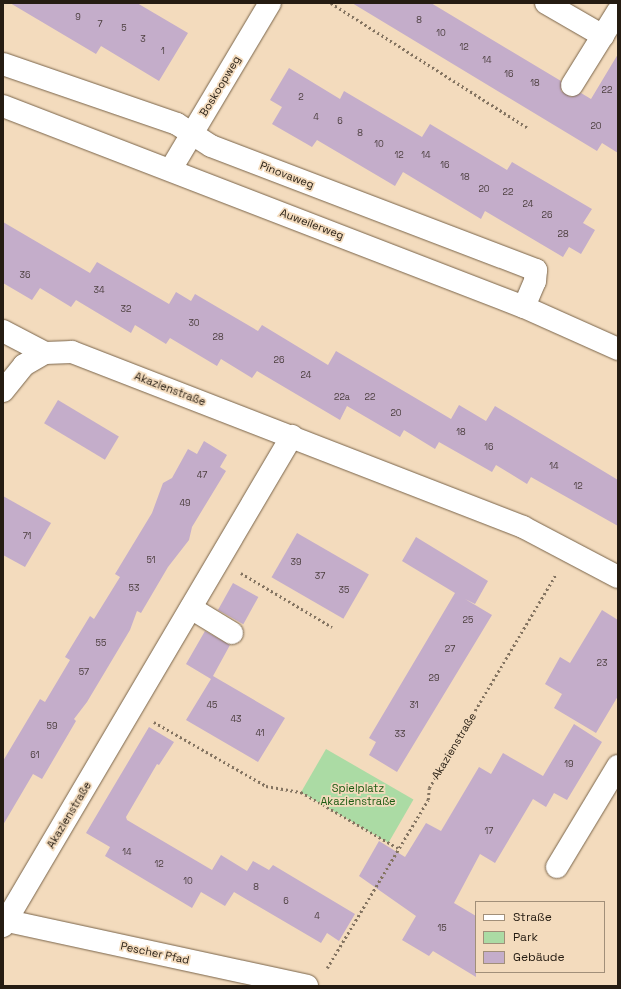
<!DOCTYPE html>
<html>
<head>
<meta charset="utf-8">
<style>
  body { margin:0 }
  #map { position:relative; width:621px; height:989px; overflow:hidden; background:#f3dbbd; font-family:"Space Grotesk",sans-serif }
  div>[style] { position:absolute }
  [style*='--x'] { left:calc(var(--x)*1px); top:calc(var(--y)*1px); width:calc(var(--w)*1px); rotate:calc(var(--a)*1deg) }
  .green>* { inset:0; background:#abdba4; transform-origin:0 0 }
  .building>* { inset:0; background:#c4adca; transform-origin:0 0 }
  .path>* { height:2.5px; margin-top:-1.25px; transform-origin:0; background:repeating-linear-gradient(90deg,#847461 0 2px,transparent 0 5px) }
  .roads { filter:drop-shadow(0 0 1px #79644a) drop-shadow(0 0 1px #79644a) }
  .minor>* { height:22px; margin:-11px; padding:0 11px; transform-origin:11px; border-radius:11px; background:#fff }
  span { translate:-50% -50%; white-space:nowrap; text-align:center; line-height:1.15; -webkit-text-stroke:3.5px #f3dbbd; paint-order:stroke }
  .number-label { font-size:9px; color:#4d4040 }
  .number-label span { -webkit-text-stroke-width:0 }
  .street-label { font-size:11px; color:#251c12 }
  .park-label { font-size:11px; color:#1c5b12 }
  .frame { position:absolute; inset:0; border:4px solid #251c12; pointer-events:none }
  .legend { position:absolute; left:475px; top:901px; width:130px; height:72px; box-sizing:border-box; background:#f3dbbd; border:1px solid #a18f79; margin:0; padding:5px 7px; list-style:none; font-size:12px; color:#251c12 }
  .legend li { display:flex; align-items:center; gap:8px; height:20px }
  .legend b { width:20px; border:1px solid #a18f79 }
</style>
</head>
<body>
<div id="map">
  <div class="green">
    <div style="left:326px;top:749px;width:101px;height:50px;rotate:30deg"></div>
  </div>
  <div class="building">
    <div style="clip-path:polygon(10px 3px,137px 3px,188px 33px,159px 81px,101px 46px,96px 54px)"></div>
    <div style="clip-path:polygon(352px 3px,431px 3px,561px 81px,561px 91px,571px 97px,581px 93px,591px 99px,618px 54px,618px 153px,602px 143px,597px 151px)"></div>
    <div style="clip-path:polygon(289px 68px,340px 99px,344px 91px,422px 137px,430px 124px,507px 170px,512px 162px,592px 209px,583px 223px,595px 230px,581px 254px,569px 247px,563px 257px,485px 211px,481px 219px,403px 172px,395px 186px,317px 140px,312px 147px,272px 124px,282px 107px,270px 100px)"></div>
    <div style="clip-path:polygon(3px 222px,90px 273px,97px 262px,169px 304px,176px 292px,191px 301px,195px 294px,258px 331px,262px 325px,328px 365px,336px 351px,451px 419px,459px 405px,486px 421px,495px 406px,618px 480px,618px 526px,531px 477px,527px 484px,496px 465px,492px 472px,439px 442px,435px 449px,404px 430px,400px 437px,347px 406px,340px 420px,257px 371px,252px 378px,221px 359px,217px 366px,170px 338px,166px 344px,135px 325px,131px 333px,76px 300px,71px 307px,40px 288px,32px 300px,3px 283px)"></div>
    <div style="left:58px;top:400px;width:71px;height:27px;rotate:31deg"></div>
    <div style="clip-path:polygon(204px 441px,227px 455px,220px 467px,226px 471px,192px 527px,189px 540px,168px 567px,141px 613px,137px 611px,130px 630px,87px 702px,74px 719px,76px 721px,42px 779px,33px 774px,3px 825px,3px 761px,40px 699px,45px 702px,70px 660px,65px 657px,90px 616px,94px 619px,120px 577px,115px 574px,152px 513px,163px 483px,172px 478px,188px 449px,197px 454px)"></div>
    <div style="clip-path:polygon(3px 496px,51px 523px,25px 567px,3px 555px)"></div>
    <div style="left:297px;top:533px;width:83px;height:51px;rotate:30deg"></div>
    <div style="clip-path:polygon(416px 537px,488px 581px,475px 604px,465px 599px,492px 615px,397px 772px,369px 755px,376px 742px,369px 738px,455px 593px,402px 561px)"></div>
    <div style="left:233px;top:583px;width:29px;height:31px;rotate:29deg"></div>
    <div style="clip-path:polygon(602px 610px,618px 620px,618px 696px,596px 733px,554px 708px,562px 694px,545px 684px,560px 657px,570px 663px)"></div>
    <div style="clip-path:polygon(205px 631px,230px 645px,213px 676px,285px 718px,258px 762px,186px 720px,211px 679px,186px 664px)"></div>
    <div style="clip-path:polygon(574px 724px,602px 742px,567px 800px,554px 793px,546px 807px,533px 799px,495px 863px,480px 854px,454px 903px,476px 916px,476px 977px,433px 951px,429px 956px,402px 940px,416px 916px,359px 876px,379px 841px,405px 857px,426px 823px,441px 831px,479px 767px,491px 774px,503px 753px,543px 776px)"></div>
    <div style="clip-path:polygon(149px 727px,174px 742px,159px 765px,157px 764px,126px 817px,127px 820px,212px 870px,221px 855px,247px 871px,253px 861px,269px 870px,273px 865px,355px 914px,339px 941px,327px 933px,321px 943px,234px 892px,225px 906px,201px 892px,192px 908px,105px 856px,110px 847px,86px 833px)"></div>
  </div>
  <div class="path">
    <div style="--x:331;--y:3;--w:233;--a:32.4"></div>
    <div style="--x:241;--y:573;--w:106;--a:30.7"></div>
    <div style="--x:154;--y:722;--w:129;--a:29.7"></div>
    <div style="--x:266;--y:786;--w:36;--a:10"></div>
    <div style="--x:301;--y:792;--w:112;--a:30"></div>
    <div style="--x:327;--y:968;--w:196;--a:-59"></div>
    <div style="--x:428;--y:800;--w:12;--a:-85"></div>
    <div style="--x:429;--y:788;--w:249;--a:-59.3"></div>
  </div>
  <div class="roads">
    <div class="minor">
      <div style="--x:546;--y:3;--w:66;--a:30.1"></div>
      <div style="--x:3;--y:64;--w:184;--a:19"></div>
      <div style="--x:177;--y:124;--w:40;--a:32.9"></div>
      <div style="--x:211;--y:146;--w:348;--a:20.9"></div>
      <div style="--x:536;--y:270;--w:11;--a:95"></div>
      <div style="--x:535;--y:281;--w:28;--a:113"></div>
      <div style="--x:572;--y:85;--w:87;--a:-58.1"></div>
      <div style="--x:3;--y:106;--w:558;--a:21.1"></div>
      <div style="--x:524;--y:307;--w:103;--a:24.1"></div>
      <div style="--x:171;--y:169;--w:193;--a:-59.2"></div>
      <div style="--x:3;--y:331;--w:47;--a:27.6"></div>
      <div style="--x:3;--y:391;--w:33;--a:-51"></div>
      <div style="--x:24;--y:365;--w:24;--a:-30"></div>
      <div style="--x:45;--y:353;--w:27;--a:-2"></div>
      <div style="--x:72;--y:352;--w:484;--a:21.2"></div>
      <div style="--x:523;--y:527;--w:107;--a:27.8"></div>
      <div style="--x:191;--y:608;--w:48;--a:31.4"></div>
      <div style="--x:557;--y:867;--w:118;--a:-58.9"></div>
      <div style="--x:3;--y:920;--w:311;--a:12.2"></div>
      <div style="--x:3;--y:926;--w:569;--a:-59.47"></div>
    </div>
  </div>
  <div class="number-label">
    <span style="left:78px;top:17px">9</span>
    <span style="left:419px;top:20px">8</span>
    <span style="left:100px;top:24px">7</span>
    <span style="left:124px;top:28px">5</span>
    <span style="left:441px;top:33px">10</span>
    <span style="left:143px;top:39px">3</span>
    <span style="left:464px;top:47px">12</span>
    <span style="left:163px;top:51px">1</span>
    <span style="left:487px;top:60px">14</span>
    <span style="left:509px;top:74px">16</span>
    <span style="left:535px;top:83px">18</span>
    <span style="left:607px;top:90px">22</span>
    <span style="left:301px;top:97px">2</span>
    <span style="left:316px;top:117px">4</span>
    <span style="left:340px;top:121px">6</span>
    <span style="left:596px;top:126px">20</span>
    <span style="left:360px;top:133px">8</span>
    <span style="left:379px;top:144px">10</span>
    <span style="left:399px;top:155px">12</span>
    <span style="left:426px;top:155px">14</span>
    <span style="left:445px;top:165px">16</span>
    <span style="left:465px;top:177px">18</span>
    <span style="left:484px;top:189px">20</span>
    <span style="left:508px;top:192px">22</span>
    <span style="left:528px;top:204px">24</span>
    <span style="left:547px;top:215px">26</span>
    <span style="left:563px;top:234px">28</span>
    <span style="left:25px;top:275px">36</span>
    <span style="left:99px;top:290px">34</span>
    <span style="left:126px;top:309px">32</span>
    <span style="left:194px;top:323px">30</span>
    <span style="left:218px;top:337px">28</span>
    <span style="left:279px;top:360px">26</span>
    <span style="left:306px;top:375px">24</span>
    <span style="left:342px;top:397px">22a</span>
    <span style="left:370px;top:397px">22</span>
    <span style="left:396px;top:413px">20</span>
    <span style="left:461px;top:432px">18</span>
    <span style="left:489px;top:447px">16</span>
    <span style="left:554px;top:466px">14</span>
    <span style="left:202px;top:475px">47</span>
    <span style="left:578px;top:486px">12</span>
    <span style="left:185px;top:503px">49</span>
    <span style="left:27px;top:536px">71</span>
    <span style="left:151px;top:560px">51</span>
    <span style="left:296px;top:562px">39</span>
    <span style="left:320px;top:576px">37</span>
    <span style="left:134px;top:588px">53</span>
    <span style="left:344px;top:590px">35</span>
    <span style="left:468px;top:620px">25</span>
    <span style="left:101px;top:643px">55</span>
    <span style="left:450px;top:649px">27</span>
    <span style="left:602px;top:663px">23</span>
    <span style="left:84px;top:672px">57</span>
    <span style="left:434px;top:678px">29</span>
    <span style="left:212px;top:705px">45</span>
    <span style="left:414px;top:705px">31</span>
    <span style="left:236px;top:719px">43</span>
    <span style="left:52px;top:726px">59</span>
    <span style="left:260px;top:733px">41</span>
    <span style="left:400px;top:734px">33</span>
    <span style="left:35px;top:755px">61</span>
    <span style="left:569px;top:764px">19</span>
    <span style="left:489px;top:831px">17</span>
    <span style="left:127px;top:852px">14</span>
    <span style="left:159px;top:864px">12</span>
    <span style="left:188px;top:881px">10</span>
    <span style="left:256px;top:887px">8</span>
    <span style="left:286px;top:901px">6</span>
    <span style="left:317px;top:916px">4</span>
    <span style="left:442px;top:928px">15</span>
  </div>
  <div class="street-label">
    <span style="left:220px;top:86px;rotate:-59deg">Boskoopweg</span>
    <span style="left:287px;top:175px;rotate:21deg">Pinovaweg</span>
    <span style="left:312px;top:224px;rotate:21deg">Auweilerweg</span>
    <span style="left:170px;top:389px;rotate:21deg">Akazienstraße</span>
    <span style="left:454px;top:746px;rotate:-59deg">Akazienstraße</span>
    <span style="left:69px;top:815px;rotate:-59deg">Akazienstraße</span>
    <span style="left:155px;top:953px;rotate:12deg">Pescher Pfad</span>
  </div>
  <div class="park-label">
    <span style="left:358px;top:795px">Spielplatz<br>Akazienstraße</span>
  </div>
  <div class="frame"></div>
  <ul class="legend">
  <li><b style="height:5px;background:#fff"></b>Straße</li>
  <li><b style="height:11px;background:#abdba4"></b>Park</li>
  <li><b style="height:11px;background:#c4adca"></b>Gebäude</li>
  </ul>
</div>
</body>
</html>
